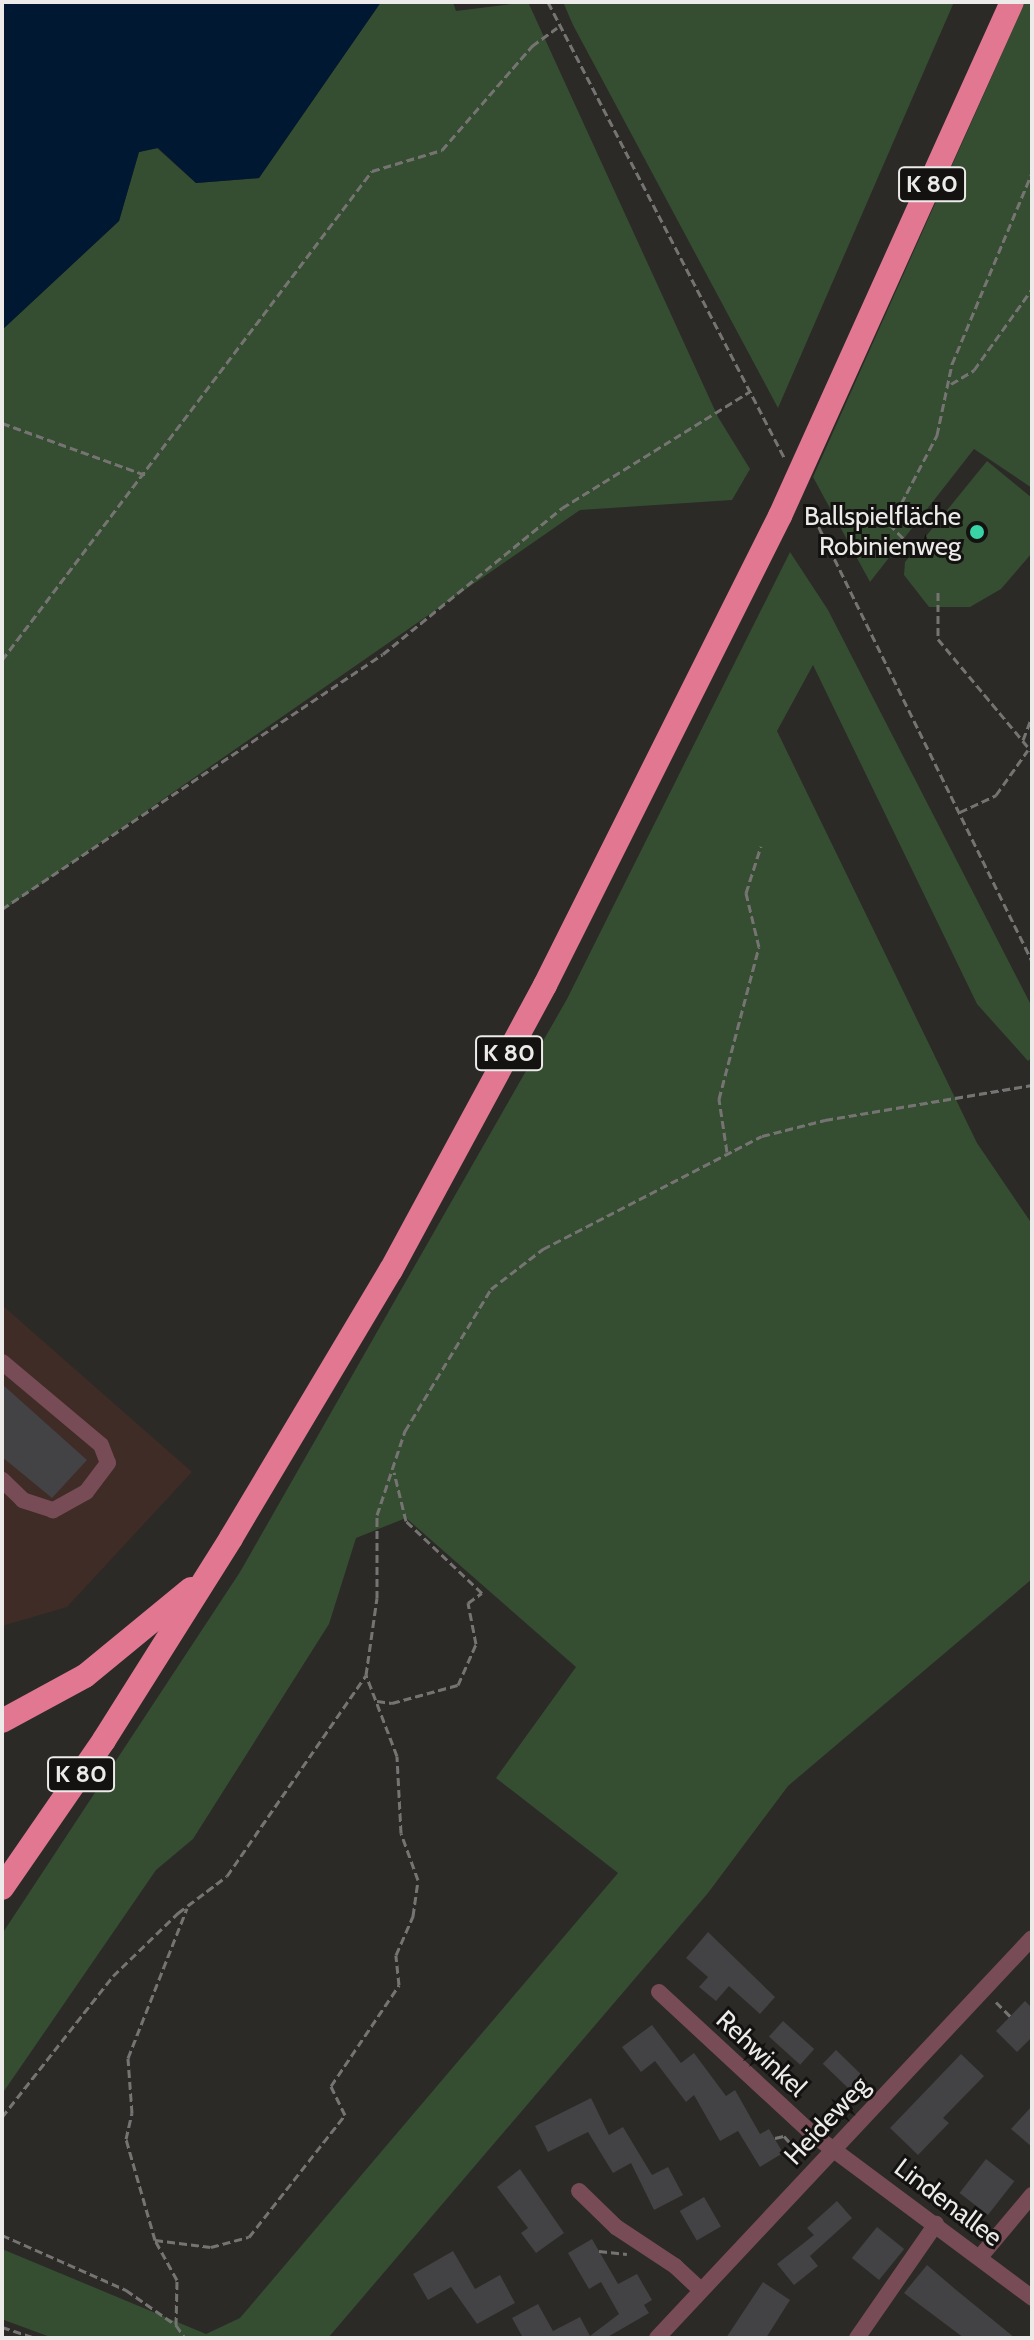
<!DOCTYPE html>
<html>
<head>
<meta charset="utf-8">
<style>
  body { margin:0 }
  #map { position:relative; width:1034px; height:2340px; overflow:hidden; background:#2b2a27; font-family:Cabin,sans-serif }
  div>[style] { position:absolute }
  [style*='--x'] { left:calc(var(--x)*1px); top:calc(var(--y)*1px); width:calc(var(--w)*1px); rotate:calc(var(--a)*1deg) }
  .commercial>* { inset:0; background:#3f2c26 }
  .green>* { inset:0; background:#354d30 }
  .water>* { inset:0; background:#001832 }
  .building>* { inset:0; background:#434244; transform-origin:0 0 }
  .path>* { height:3px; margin-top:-1.5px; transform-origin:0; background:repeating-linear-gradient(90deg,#757472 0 8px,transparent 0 12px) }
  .minor>* { height:16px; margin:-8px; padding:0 8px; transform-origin:8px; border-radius:8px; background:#784c56 }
  .highway>* { height:24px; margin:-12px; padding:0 12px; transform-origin:12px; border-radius:12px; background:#e27791 }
  .dots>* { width:22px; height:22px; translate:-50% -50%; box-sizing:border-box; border:4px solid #131211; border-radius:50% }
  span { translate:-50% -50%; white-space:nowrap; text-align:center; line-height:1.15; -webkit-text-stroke:6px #131211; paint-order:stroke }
  .shield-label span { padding:2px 6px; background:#131211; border:2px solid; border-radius:6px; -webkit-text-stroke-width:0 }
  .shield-label { font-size:24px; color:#ecebe9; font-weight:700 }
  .poi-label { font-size:26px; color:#ecebe9 }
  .right { translate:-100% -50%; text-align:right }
  .street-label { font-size:26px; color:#ecebe9 }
  .frame { position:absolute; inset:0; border:4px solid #ecebe9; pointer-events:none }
</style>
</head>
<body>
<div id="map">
  <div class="commercial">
    <div style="clip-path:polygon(2px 1305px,192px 1472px,67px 1607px,2px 1626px)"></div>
  </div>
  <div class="green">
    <div style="clip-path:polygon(381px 2px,453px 2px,456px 11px,528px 2px,718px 417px,750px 469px,732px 500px,580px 510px,2px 911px,2px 330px,119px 221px,139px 152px,157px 148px,196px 183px,259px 178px)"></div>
    <div style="clip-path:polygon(563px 2px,954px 2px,778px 408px,573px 25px)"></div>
    <div style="clip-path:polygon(1025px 2px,1032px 2px,1032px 488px,974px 449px,870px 582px,813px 477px)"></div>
    <div style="clip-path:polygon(987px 461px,1032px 498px,1032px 553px,1001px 589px,970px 607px,929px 607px,904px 575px,905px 562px)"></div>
    <div style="clip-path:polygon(790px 552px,828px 610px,1032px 1007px,1032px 1057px,1028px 1061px,977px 1004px,813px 665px,777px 731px,977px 1143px,1032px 1224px,1032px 1579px,788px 1786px,708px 1893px,328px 2338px,53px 2338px,4px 2320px,2px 2249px,206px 2334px,240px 2318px,618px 1873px,496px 1778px,576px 1667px,406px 1518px,356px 1538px,329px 1624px,193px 1839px,156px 1870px,2px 2094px,2px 1934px,240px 1572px,567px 999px)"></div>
  </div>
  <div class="water">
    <div style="clip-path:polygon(2px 2px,381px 2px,259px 178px,196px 183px,158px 148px,139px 152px,119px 221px,2px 330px)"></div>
  </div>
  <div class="building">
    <div style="clip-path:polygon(2px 1384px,87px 1460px,52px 1498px,2px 1457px)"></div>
    <div style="clip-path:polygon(708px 1932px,775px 1997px,760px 2014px,729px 1986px,716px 2001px,699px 1987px,708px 1977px,686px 1958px)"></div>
    <div style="clip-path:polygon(1025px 2001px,1032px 2008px,1032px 2037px,1017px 2052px,996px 2031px)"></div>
    <div style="left:783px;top:2021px;width:42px;height:21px;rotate:42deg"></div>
    <div style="clip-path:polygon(652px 2025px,681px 2063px,694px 2053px,726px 2096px,735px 2090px,760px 2134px,769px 2129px,783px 2153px,760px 2167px,738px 2131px,720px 2141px,694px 2095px,686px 2102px,655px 2061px,641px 2072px,622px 2047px)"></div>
    <div style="left:836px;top:2050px;width:42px;height:19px;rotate:44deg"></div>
    <div style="clip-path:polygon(961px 2054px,984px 2076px,943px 2118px,949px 2123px,918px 2155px,890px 2128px)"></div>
    <div style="clip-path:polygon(591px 2098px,609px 2135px,623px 2127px,652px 2175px,668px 2167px,683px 2195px,654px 2210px,631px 2163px,613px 2173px,588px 2132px,548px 2152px,535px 2126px)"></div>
    <div style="clip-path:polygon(1032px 2106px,1032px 2147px,1011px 2129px)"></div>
    <div style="left:986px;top:2159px;width:36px;height:43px;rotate:38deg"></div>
    <div style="clip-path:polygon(520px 2169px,564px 2233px,536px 2253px,521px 2233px,528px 2228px,497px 2187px)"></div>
    <div style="left:704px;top:2197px;width:34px;height:28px;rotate:60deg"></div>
    <div style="clip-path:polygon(837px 2201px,852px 2218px,810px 2256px,818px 2266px,794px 2285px,777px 2264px,814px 2235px,807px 2228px)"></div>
    <div style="left:877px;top:2227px;width:35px;height:40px;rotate:39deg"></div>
    <div style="clip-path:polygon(592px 2239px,618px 2284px,637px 2274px,652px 2300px,644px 2305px,649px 2313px,606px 2338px,523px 2338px,512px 2318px,538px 2304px,553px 2331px,580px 2317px,590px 2336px,619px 2314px,601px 2282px,589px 2289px,568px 2253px)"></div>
    <div style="clip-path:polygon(453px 2251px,475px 2289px,500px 2275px,515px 2303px,477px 2324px,451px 2287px,428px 2300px,413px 2274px)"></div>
    <div style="clip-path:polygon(927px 2265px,955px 2289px,1015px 2338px,964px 2338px,904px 2293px)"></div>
    <div style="clip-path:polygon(763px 2282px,790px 2300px,766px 2338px,726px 2338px)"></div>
  </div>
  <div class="path">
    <div style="--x:548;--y:2;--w:515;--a:62.59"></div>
    <div style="--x:951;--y:384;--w:27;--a:-31"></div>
    <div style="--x:974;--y:370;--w:100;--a:-54.4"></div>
    <div style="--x:2;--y:423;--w:153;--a:19.9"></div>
    <div style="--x:808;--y:505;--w:508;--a:63.84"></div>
    <div style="--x:920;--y:555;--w:42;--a:-135"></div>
    <div style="--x:890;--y:525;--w:102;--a:-62.4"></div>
    <div style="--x:937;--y:435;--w:73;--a:-78.1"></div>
    <div style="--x:952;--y:364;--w:207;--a:-67.3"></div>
    <div style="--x:938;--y:592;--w:47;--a:90"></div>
    <div style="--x:938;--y:639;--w:147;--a:50.2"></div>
    <div style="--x:2;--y:660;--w:613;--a:-52.89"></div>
    <div style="--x:372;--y:171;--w:73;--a:-16.7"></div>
    <div style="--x:442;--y:150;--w:138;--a:-49.1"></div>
    <div style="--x:532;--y:46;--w:31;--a:-36"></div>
    <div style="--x:1023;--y:740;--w:25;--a:-69"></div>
    <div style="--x:960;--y:812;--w:40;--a:-25"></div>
    <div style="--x:996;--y:795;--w:55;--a:-54.6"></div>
    <div style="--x:2;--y:909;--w:458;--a:-33.8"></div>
    <div style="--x:383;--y:654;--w:231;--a:-39.2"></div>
    <div style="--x:562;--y:508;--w:220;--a:-31.8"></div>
    <div style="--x:727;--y:1152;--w:54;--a:-98.6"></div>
    <div style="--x:719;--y:1099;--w:157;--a:-75.3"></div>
    <div style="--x:759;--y:947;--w:56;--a:-103.5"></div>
    <div style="--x:746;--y:893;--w:49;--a:-72.3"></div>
    <div style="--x:377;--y:1701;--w:15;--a:8"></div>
    <div style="--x:392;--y:1703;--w:68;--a:-15.3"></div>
    <div style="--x:458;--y:1685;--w:45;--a:-66.3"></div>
    <div style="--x:476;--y:1644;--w:42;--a:-101"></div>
    <div style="--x:468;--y:1603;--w:17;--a:-36"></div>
    <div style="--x:482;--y:1593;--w:105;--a:-136.5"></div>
    <div style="--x:406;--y:1521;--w:50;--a:-103.8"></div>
    <div style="--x:996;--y:2002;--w:20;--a:45"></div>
    <div style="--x:2;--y:2117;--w:179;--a:-51.8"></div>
    <div style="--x:113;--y:1976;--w:91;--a:-44.1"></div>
    <div style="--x:178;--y:1913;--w:61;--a:-37.1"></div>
    <div style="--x:227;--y:1876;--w:244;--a:-55.3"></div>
    <div style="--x:366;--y:1675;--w:78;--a:-81.9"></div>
    <div style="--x:377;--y:1598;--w:83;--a:-90"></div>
    <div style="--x:377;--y:1515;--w:89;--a:-71.6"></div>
    <div style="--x:405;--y:1431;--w:166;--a:-58.8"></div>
    <div style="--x:491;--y:1289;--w:66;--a:-37.6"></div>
    <div style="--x:543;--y:1249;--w:246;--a:-27.3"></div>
    <div style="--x:762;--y:1136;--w:65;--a:-14.3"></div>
    <div style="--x:825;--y:1120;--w:210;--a:-9.6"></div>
    <div style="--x:775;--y:2138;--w:9;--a:-13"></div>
    <div style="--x:784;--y:2136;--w:13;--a:48"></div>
    <div style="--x:2;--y:2235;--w:136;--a:23.9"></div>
    <div style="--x:126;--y:2290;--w:61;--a:35"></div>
    <div style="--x:176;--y:2325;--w:16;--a:55"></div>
    <div style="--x:155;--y:2240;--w:56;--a:7.1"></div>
    <div style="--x:211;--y:2247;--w:39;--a:-15"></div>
    <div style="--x:249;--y:2237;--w:155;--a:-51.8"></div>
    <div style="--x:345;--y:2115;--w:32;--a:-116"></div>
    <div style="--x:331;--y:2086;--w:122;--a:-56"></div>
    <div style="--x:399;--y:1985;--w:30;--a:-96"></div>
    <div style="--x:396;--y:1955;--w:43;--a:-66.4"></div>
    <div style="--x:413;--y:1916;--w:36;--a:-82"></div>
    <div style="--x:418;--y:1880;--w:50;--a:-109.9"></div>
    <div style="--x:401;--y:1833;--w:77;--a:-93"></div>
    <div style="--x:397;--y:1756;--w:87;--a:-110.9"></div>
    <div style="--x:599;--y:2251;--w:28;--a:6"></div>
    <div style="--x:176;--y:2325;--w:45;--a:-88.7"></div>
    <div style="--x:177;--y:2280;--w:46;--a:-118.8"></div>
    <div style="--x:155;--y:2240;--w:105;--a:-106"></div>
    <div style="--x:126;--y:2139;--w:27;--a:-77"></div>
    <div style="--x:132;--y:2113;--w:55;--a:-94.2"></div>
    <div style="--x:128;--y:2058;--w:161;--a:-68.5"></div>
    <div style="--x:2;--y:2327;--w:35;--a:18"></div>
  </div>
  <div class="minor">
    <div style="--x:2;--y:1362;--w:129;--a:40"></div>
    <div style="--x:101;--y:1445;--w:19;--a:69"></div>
    <div style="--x:108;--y:1463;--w:36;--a:127"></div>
    <div style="--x:86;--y:1492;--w:38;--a:151"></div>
    <div style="--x:53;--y:1510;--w:32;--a:-162"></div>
    <div style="--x:23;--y:1500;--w:29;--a:-136"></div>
    <div style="--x:659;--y:1992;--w:207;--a:42.8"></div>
    <div style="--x:811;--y:2133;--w:276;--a:36.7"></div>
    <div style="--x:579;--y:2191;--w:52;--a:44.2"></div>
    <div style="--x:616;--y:2227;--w:71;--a:33.5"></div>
    <div style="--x:675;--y:2266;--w:35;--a:43"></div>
    <div style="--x:980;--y:2257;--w:81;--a:-50"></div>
    <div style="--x:657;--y:2338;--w:548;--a:-46.85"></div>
    <div style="--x:857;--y:2338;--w:139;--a:-55.3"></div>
  </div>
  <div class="highway">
    <div style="--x:2;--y:1721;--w:94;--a:-28.5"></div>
    <div style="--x:85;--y:1676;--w:137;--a:-39.4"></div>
    <div style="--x:2;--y:1888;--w:180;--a:-55.4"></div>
    <div style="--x:104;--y:1740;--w:239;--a:-57.8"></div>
    <div style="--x:231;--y:1538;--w:312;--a:-59.2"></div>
    <div style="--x:391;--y:1270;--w:324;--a:-61.6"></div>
    <div style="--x:545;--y:985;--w:525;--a:-63.39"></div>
    <div style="--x:780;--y:516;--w:564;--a:-65.71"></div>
  </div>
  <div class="dots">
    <div style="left:977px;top:532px;background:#39d4a5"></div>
  </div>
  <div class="shield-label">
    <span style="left:932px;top:184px">K 80</span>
    <span style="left:509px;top:1053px">K 80</span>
    <span style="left:81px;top:1774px">K 80</span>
  </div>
  <div class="poi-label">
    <span class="right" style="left:961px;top:532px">Ballspielfläche<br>Robinienweg</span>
  </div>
  <div class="street-label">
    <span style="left:761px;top:2054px;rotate:43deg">Rehwinkel</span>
    <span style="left:827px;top:2121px;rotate:-47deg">Heideweg</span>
    <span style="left:948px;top:2203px;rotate:37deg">Lindenallee</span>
  </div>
  <div class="frame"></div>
</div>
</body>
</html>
